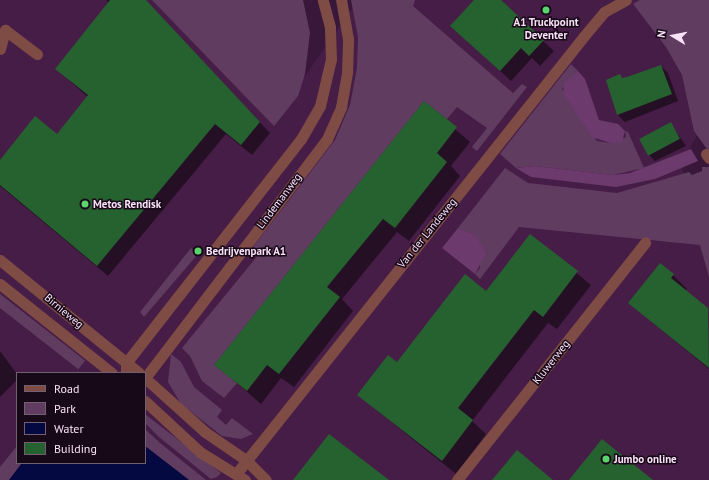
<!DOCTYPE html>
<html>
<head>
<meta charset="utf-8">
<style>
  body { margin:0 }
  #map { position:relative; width:709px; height:480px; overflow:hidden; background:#39173a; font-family:"PT Sans",sans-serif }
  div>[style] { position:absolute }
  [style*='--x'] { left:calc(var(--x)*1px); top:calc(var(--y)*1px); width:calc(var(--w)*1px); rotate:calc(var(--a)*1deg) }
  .built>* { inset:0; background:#461d46 }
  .green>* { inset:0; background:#603d60; transform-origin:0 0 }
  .forest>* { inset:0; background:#6c3a6d }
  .water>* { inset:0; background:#040a41 }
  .shadow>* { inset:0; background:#0007 }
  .building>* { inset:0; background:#266230; transform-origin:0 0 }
  .minor>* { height:11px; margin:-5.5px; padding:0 5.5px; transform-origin:5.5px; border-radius:5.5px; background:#7f4b45 }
  .dots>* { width:11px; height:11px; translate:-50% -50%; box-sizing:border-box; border:2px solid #180918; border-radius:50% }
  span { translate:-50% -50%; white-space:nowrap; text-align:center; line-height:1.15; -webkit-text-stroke:3px #180918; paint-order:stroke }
  .poi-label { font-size:11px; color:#f9e2f8; font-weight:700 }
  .left { translate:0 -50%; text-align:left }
  .street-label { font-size:11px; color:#f9e2f8 }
  .legend { position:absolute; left:16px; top:372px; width:130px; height:92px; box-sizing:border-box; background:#180918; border:1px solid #726072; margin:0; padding:5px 7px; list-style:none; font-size:12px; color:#f9e2f8 }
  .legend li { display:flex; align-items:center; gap:8px; height:20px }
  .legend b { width:20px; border:1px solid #726072 }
  .north { position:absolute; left:653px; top:16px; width:40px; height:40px; -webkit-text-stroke:3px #180918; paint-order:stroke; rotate:280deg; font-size:11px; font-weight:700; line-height:16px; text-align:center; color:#f9e2f8 }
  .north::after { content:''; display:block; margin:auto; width:14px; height:18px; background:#f9e2f8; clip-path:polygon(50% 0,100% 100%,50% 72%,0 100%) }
</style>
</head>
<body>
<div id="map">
  <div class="built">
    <div style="clip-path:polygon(evenodd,0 0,165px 0,275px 119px,358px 0,709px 0,709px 114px,681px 164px,709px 258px,709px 480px,0 480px,0 0,17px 373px,145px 373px,145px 463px,17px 463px,17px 373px)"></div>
  </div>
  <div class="green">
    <div style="clip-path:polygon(152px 0,303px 0,310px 33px,305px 74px,298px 96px,274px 126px)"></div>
    <div style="clip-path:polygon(351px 0,415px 0,413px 6px,513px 93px,522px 84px,527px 87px,477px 151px,472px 147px,487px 128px,457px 107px,447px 119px,424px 101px,214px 365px,237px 383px,224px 398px,202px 381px,190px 356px,182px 348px,260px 253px,253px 247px,335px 140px,350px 105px,357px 68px,358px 37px)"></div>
    <div style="clip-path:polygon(640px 0,709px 0,709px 152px,694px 131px,682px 75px,666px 47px,633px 4px)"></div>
    <div style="clip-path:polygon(571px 64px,578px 71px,562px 89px,583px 123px,597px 141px,610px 143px,626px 137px,625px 131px,628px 132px,644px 168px,613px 175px,535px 166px,516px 168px,500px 154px)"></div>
    <div style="clip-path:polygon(702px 167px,709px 167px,709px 277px,700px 245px,519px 227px,480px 279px,475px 274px,480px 268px,475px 235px,458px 228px,505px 168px,528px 183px,617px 193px,689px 172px,692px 175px,702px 171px)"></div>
    <div style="clip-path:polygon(191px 248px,198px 254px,144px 317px,140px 312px)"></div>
    <div style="left:0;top:294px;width:108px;height:11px;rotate:38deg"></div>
    <div style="clip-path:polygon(171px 354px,181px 362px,194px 387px,222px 410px,217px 417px,226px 425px,232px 418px,253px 434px,241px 439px,222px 436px,181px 404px,168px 382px)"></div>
    <div style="clip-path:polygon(145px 414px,221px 473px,217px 477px,211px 479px,159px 437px,145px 423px)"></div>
    <div style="clip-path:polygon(145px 429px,160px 443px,206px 480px,189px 480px,145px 446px)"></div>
    <div style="clip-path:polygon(17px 446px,17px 463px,22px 463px,9px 480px,0 480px,0 467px)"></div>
  </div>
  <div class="forest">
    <div style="clip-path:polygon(578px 71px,585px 79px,599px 120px,618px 124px,625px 131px,622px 142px,610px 143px,592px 137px,563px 93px,564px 83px)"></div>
    <div style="clip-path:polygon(691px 149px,698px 161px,655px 179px,616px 187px,531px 177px,516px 168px,535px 166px,613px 175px,630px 173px)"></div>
    <div style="clip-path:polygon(458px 228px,475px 235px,486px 253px,475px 274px,442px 248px)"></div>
  </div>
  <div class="water">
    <div style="clip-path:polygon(145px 446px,189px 480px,9px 480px,22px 463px,145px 463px)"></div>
  </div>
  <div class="shadow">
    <div style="clip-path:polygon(106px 0,145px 0,270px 133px,252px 155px,226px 134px,108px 276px,0 186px,0 161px,57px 135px,88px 97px,56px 69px,109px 3px)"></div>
    <div style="clip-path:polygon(475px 0,499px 0,554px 51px,540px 66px,532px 58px,511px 81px,462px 36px)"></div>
    <div style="clip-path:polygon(661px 66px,668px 73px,678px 101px,625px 122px,618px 115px,619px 75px,623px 79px)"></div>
    <div style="clip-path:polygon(424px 102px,470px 142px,451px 166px,460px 176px,409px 241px,397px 232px,342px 299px,353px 311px,294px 387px,281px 378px,261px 404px,216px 365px)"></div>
    <div style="clip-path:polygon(670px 123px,686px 146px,655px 161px,648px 154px)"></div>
    <div style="clip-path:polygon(531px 235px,591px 285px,557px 329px,548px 323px,472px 421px,486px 434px,456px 474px,358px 395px,486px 292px)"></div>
    <div style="clip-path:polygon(673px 275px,687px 289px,685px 291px,707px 309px,709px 369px,629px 303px)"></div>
    <div style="clip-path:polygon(0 351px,17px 374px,17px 380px,0 397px)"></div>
  </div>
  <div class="building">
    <div style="clip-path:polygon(110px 0,146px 0,260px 122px,241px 145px,215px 124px,97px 266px,0 185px,0 160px,35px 116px,57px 134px,88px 95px,55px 69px)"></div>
    <div style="clip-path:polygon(474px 0,501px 0,544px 40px,529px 56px,521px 48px,500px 71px,450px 26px)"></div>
    <div style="clip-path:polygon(661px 65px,672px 94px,617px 115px,606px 80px,620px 74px,622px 78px,627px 77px)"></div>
    <div style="clip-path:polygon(424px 101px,457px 127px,437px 153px,447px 162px,395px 228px,383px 219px,327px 287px,340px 297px,279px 374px,267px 365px,247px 391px,214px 365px)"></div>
    <div style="left:671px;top:122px;width:19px;height:36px;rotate:62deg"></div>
    <div style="clip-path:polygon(530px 234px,578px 271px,543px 317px,534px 310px,458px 408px,473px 420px,442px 461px,357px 395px,388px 355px,397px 362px,465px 274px,486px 291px)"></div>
    <div style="clip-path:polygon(660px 263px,674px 274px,671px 278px,708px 308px,709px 368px,628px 303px)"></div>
    <div style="clip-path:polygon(329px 434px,389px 480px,293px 480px)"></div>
    <div style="clip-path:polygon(602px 439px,653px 480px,569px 480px)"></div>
    <div style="clip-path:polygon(517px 450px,553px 480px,492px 480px)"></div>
  </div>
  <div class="minor">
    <div style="--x:0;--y:49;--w:20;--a:-75"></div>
    <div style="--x:5;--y:30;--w:40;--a:37"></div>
    <div style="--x:706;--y:154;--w:5;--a:53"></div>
    <div style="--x:0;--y:260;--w:179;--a:39.1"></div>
    <div style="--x:0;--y:284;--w:143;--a:38.5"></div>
    <div style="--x:126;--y:373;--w:10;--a:-90"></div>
    <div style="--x:126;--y:363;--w:284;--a:-52"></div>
    <div style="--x:301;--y:139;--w:38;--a:-60"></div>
    <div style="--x:320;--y:106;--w:48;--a:-76.8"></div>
    <div style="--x:331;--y:59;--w:32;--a:-92"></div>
    <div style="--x:330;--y:27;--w:28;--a:-105"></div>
    <div style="--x:145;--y:378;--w:300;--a:-52.7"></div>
    <div style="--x:327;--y:139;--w:35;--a:-66"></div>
    <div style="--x:341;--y:107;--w:36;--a:-80"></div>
    <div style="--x:347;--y:72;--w:33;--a:-88"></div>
    <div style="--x:348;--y:39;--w:40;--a:-100"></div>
    <div style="--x:145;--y:378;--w:81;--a:42"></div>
    <div style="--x:205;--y:432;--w:50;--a:34.3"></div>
    <div style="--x:246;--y:460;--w:28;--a:45"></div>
    <div style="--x:145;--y:401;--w:75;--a:42.8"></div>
    <div style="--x:200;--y:452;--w:53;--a:31.9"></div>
    <div style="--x:236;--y:474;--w:559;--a:-51.53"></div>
    <div style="--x:584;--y:36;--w:31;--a:-50"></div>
    <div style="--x:604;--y:12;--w:25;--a:-29"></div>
    <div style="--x:457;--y:480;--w:303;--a:-51.6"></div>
  </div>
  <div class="dots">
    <div style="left:546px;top:10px;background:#5ad56e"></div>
    <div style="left:85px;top:204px;background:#5ad56e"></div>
    <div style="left:198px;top:251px;background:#5ad56e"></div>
    <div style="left:606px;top:459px;background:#5ad56e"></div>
  </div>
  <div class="poi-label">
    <span style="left:546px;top:29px">A1 Truckpoint<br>Deventer</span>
    <span class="left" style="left:93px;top:204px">Metos Rendisk</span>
    <span class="left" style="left:206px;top:251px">Bedrijvenpark A1</span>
    <span class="left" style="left:614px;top:459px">Jumbo online</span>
  </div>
  <div class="street-label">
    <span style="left:279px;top:201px;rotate:-53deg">Lindemanweg</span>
    <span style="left:427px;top:233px;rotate:-51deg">Van der Landeweg</span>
    <span style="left:64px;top:311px;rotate:40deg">Birnieweg</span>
    <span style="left:551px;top:362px;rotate:-52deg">Kluwerweg</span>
  </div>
  <ul class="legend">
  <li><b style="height:5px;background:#7f4b45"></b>Road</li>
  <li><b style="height:11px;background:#603d60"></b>Park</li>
  <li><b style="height:11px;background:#040a41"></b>Water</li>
  <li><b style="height:11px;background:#266230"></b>Building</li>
  </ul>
  <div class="north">N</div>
</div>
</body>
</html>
